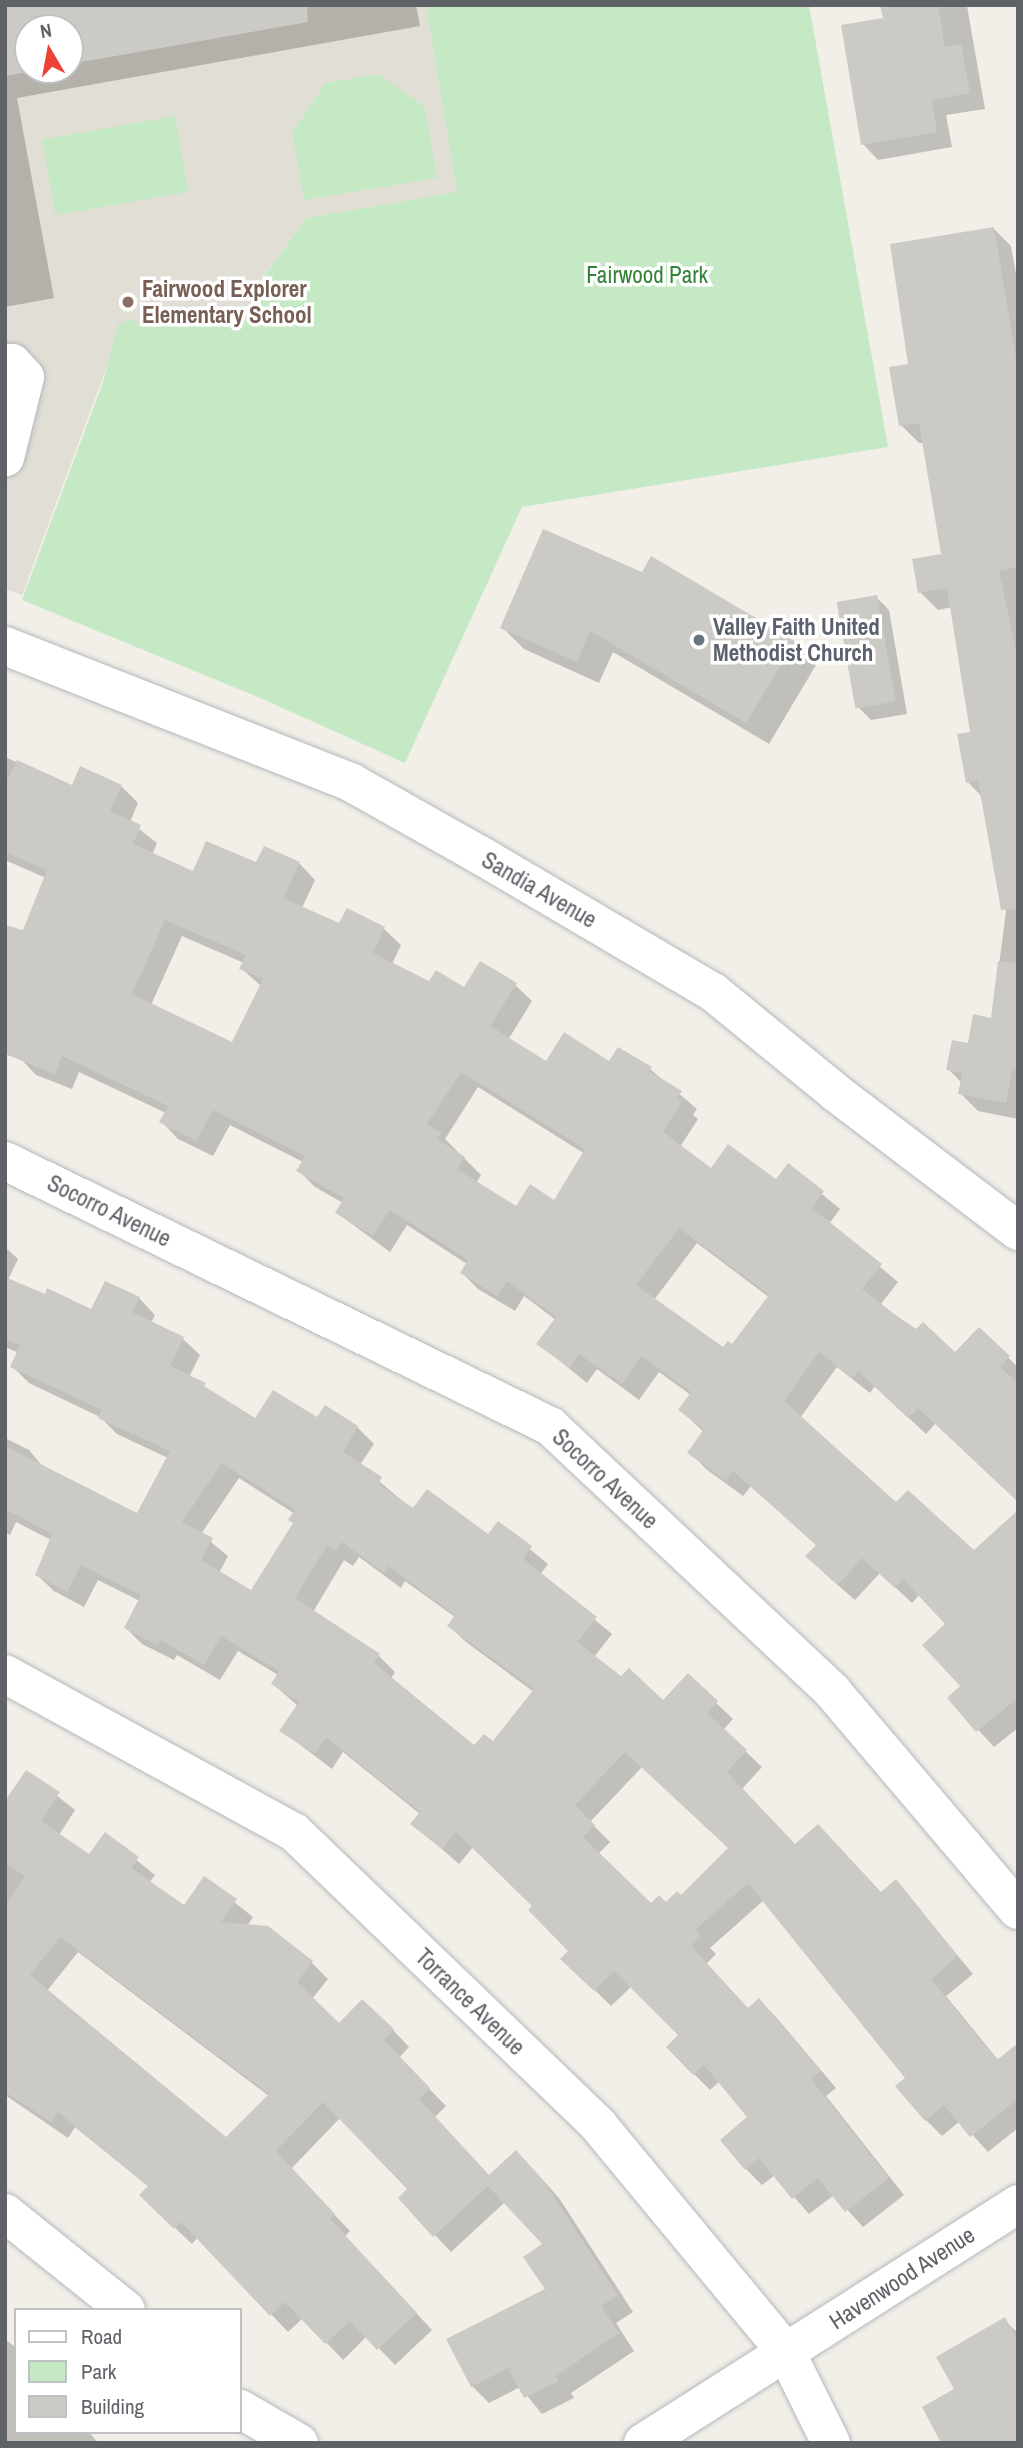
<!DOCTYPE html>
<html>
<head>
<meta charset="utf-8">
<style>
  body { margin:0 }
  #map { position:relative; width:1023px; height:2448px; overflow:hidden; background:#f1efe8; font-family:"Archivo Narrow",sans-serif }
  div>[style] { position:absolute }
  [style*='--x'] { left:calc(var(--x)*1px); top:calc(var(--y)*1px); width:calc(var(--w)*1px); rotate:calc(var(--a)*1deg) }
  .education>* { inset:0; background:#e1ded6 }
  .green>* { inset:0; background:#c5e8c5; transform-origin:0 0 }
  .shadow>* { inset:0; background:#0003 }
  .building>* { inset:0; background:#cccac5; transform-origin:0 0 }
  .roads { filter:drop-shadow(0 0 2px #b5b8bc) drop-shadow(0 0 2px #b5b8bc) }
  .minor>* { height:38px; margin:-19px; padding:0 19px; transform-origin:19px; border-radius:19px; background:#fff }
  .dots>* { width:19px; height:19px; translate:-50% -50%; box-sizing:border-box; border:4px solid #fff; border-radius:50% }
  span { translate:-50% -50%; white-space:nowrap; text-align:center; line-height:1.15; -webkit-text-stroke:7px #fff; paint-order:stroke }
  .park-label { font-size:23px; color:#348238 }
  .education-label { font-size:23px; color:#785e54; font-weight:700 }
  .left { translate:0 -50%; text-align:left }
  .worship-label { font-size:23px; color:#5b616d; font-weight:700 }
  .street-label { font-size:23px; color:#5f6368 }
  .frame { position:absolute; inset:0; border:7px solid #5f6368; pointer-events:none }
  .legend { position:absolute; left:14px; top:2308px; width:228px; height:126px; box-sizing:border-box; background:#fff; border:2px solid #bfc1c3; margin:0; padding:9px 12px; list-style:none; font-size:21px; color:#5f6368 }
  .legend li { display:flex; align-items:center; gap:14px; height:35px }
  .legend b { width:35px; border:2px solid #bfc1c3 }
  .north { position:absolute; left:14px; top:14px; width:70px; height:70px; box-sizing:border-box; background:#fff; border:2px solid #bfc1c3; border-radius:50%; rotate:350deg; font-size:19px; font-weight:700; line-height:28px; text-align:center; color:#5f6368 }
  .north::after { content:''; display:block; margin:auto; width:24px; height:32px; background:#ea4335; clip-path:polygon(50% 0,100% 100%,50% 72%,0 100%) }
</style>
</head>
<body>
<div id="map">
  <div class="education">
    <div style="clip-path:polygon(evenodd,5px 5px,426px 5px,458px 192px,306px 218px,248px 298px,254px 305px,120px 331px,22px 595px,5px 589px,5px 5px,28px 28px,70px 28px,70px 70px,28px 70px,28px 28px)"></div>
  </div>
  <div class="green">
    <div style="clip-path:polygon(426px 5px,809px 5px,888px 447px,522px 507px,405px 763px,258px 697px,22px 600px,103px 382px,118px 324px,131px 319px,143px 327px,253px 305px,248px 299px,306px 218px,457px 192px)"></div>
    <div style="clip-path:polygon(379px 74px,425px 107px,437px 178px,304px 200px,292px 132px,326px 83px)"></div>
    <div style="left:175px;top:116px;width:77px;height:135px;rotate:80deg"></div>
  </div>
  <div class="shadow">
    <div style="clip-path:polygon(evenodd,5px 5px,416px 5px,420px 26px,17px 98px,54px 298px,5px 307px,5px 5px,28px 28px,70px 28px,70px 70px,28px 70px,28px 28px)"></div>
    <div style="clip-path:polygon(882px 5px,972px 5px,967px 6px,985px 109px,946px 115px,952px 147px,878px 160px,863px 144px,885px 20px)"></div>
    <div style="clip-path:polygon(993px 228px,1011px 246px,1018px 285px,1018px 1119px,978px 1111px,960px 1093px,962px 1083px,948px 1069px,992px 1020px,1006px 911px,983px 798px,968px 782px,972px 733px,952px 607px,938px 610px,920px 592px,943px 556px,924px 443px,919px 443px,901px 425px,910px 365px)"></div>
    <div style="clip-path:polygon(652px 558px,794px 643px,816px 665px,769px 744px,613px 652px,599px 683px,524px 649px,502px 627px,642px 574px)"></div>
    <div style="clip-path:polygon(876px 597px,889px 610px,907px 714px,871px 720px,858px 707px)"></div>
    <div style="clip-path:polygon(evenodd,5px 757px,73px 787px,121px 786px,138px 803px,130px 822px,157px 843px,152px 855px,193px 873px,299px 863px,315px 880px,302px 908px,340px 926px,348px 911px,384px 929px,401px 945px,392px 964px,430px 983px,464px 990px,515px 985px,532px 1001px,508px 1040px,546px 1064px,610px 1063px,650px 1069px,697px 1109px,693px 1115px,698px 1119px,680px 1147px,711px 1170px,776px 1182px,788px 1166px,840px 1209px,829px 1224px,898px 1282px,880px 1305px,955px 1355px,979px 1330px,1018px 1367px,1016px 1384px,935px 1424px,926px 1434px,875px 1386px,870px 1393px,837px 1367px,800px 1418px,1018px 1620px,1018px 1728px,994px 1747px,949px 1698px,963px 1686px,948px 1624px,920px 1594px,912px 1603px,880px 1573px,855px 1600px,824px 1573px,817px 1546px,751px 1486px,743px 1496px,706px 1469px,690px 1452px,704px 1432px,680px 1410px,691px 1395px,659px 1372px,639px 1400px,597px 1369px,587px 1383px,539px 1344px,556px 1320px,524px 1296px,515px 1311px,478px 1289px,462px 1273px,467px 1264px,407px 1225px,390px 1252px,337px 1213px,343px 1203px,315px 1187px,298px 1170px,303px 1162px,230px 1125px,213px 1156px,178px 1139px,162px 1122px,166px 1113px,79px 1072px,72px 1089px,36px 1075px,20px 1058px,24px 932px,46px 878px,5px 860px,5px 757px,182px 936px,244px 963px,241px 968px,261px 986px,232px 1044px,151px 1005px,182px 936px,5px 757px,478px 1087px,585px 1154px,555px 1202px,517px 1208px,476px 1183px,481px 1175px,445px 1139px,478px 1087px,5px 757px,697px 1243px,770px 1298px,732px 1346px,724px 1350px,654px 1300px,697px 1243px)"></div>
    <div style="clip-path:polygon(evenodd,5px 1247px,18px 1259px,8px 1280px,45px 1296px,92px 1311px,139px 1298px,155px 1315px,151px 1323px,183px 1339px,200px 1355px,189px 1377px,255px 1420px,317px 1420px,325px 1407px,357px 1427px,374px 1444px,360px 1465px,413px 1510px,489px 1536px,498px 1523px,548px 1564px,540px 1575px,612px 1634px,594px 1657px,622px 1678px,664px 1702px,688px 1676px,733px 1719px,723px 1730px,762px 1767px,742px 1789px,796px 1846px,881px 1894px,896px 1882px,973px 1974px,946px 1996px,999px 2061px,1018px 2060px,1018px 2128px,988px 2152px,960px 2121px,942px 2136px,926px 2120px,908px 2078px,764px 1900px,710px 1948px,716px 1954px,706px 1964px,749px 2010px,759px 2000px,776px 2017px,836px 2088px,826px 2096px,904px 2195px,863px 2227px,834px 2195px,809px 2214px,775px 2175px,762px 2185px,746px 2169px,750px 2117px,720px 2081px,710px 2090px,694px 2074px,681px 2035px,632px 1986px,611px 2006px,563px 1959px,571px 1951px,534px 1906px,473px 1847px,459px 1864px,413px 1824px,420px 1814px,343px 1752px,332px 1769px,282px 1731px,298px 1706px,273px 1684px,278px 1675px,238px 1651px,220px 1680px,177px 1655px,174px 1660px,142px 1644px,126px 1628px,140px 1601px,98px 1580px,84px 1607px,54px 1591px,37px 1575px,51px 1540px,16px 1522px,10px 1535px,5px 1532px,5px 1438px,29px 1450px,44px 1468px,138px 1516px,168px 1458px,117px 1434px,100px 1417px,29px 1383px,12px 1366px,19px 1353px,5px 1347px,5px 1247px,239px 1478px,295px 1514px,294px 1524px,252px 1593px,219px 1573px,228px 1556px,201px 1534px,239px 1478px,5px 1247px,359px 1557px,401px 1588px,405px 1581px,455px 1617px,449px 1626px,466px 1642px,534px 1692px,493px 1744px,475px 1747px,391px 1679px,395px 1672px,379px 1656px,313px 1612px,344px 1560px,353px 1566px,359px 1557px,5px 1247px,642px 1767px,730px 1849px,681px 1897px,666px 1904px,651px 1905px,598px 1854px,610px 1842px,590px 1822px,642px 1767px)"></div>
    <div style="clip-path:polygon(evenodd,27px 1772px,75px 1810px,59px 1835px,89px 1857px,105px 1835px,155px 1875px,149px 1883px,184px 1908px,204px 1878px,253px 1917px,247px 1926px,311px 1962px,328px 1979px,312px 1999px,339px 2025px,393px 2030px,409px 2047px,399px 2058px,446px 2106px,435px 2117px,490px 2177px,533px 2169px,559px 2198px,633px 2312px,616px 2323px,634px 2351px,571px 2393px,574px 2398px,542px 2414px,520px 2387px,489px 2403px,472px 2386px,548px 2290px,545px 2244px,505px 2202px,451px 2252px,435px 2235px,410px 2189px,340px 2118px,291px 2169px,350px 2231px,345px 2236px,432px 2330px,395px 2365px,367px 2336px,343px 2360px,303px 2318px,288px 2332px,198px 2237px,192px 2244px,141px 2195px,149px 2187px,75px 2127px,68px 2138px,5px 2095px,5px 1802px,27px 1772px,78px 1952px,269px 2096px,226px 2140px,47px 1991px,78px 1952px)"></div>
    <div style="clip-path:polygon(1004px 2320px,1018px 2333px,1018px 2443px,957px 2390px)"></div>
    <div style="clip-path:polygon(5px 2339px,16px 2348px,16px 2432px,89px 2432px,98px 2443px,5px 2443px)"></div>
  </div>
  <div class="building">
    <div style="clip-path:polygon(5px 5px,307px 5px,308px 22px,70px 64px,70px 28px,28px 28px,28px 70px,39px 70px,5px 76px)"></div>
    <div style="clip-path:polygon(880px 5px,938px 5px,945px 47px,961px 44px,970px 93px,932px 100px,937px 132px,861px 145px,841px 25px,883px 18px)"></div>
    <div style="clip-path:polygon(994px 227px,1018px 370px,1018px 567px,999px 571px,1018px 660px,1018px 909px,1001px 910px,978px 781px,966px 783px,957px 734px,970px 732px,947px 588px,918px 593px,912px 559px,941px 554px,919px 423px,899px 426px,889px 367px,908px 364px,890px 244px)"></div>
    <div style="clip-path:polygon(543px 529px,642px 572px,651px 556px,795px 641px,746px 723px,590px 631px,577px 662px,500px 628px)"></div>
    <div style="left:877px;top:595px;width:108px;height:41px;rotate:80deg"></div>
    <div style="clip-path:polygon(evenodd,17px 760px,72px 785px,80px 766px,122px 785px,110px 811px,141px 825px,133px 844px,193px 871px,206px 841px,256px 862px,264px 846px,300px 862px,283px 898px,339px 923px,347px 908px,385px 927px,373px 953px,429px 981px,436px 970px,464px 987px,480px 961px,517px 983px,490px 1026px,546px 1061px,564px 1032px,609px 1061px,618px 1047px,652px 1067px,649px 1071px,682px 1091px,677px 1098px,682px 1101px,663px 1132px,711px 1168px,728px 1144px,776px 1179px,788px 1163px,824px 1191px,812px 1208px,882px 1264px,862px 1289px,915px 1330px,923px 1322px,955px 1352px,979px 1327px,1010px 1356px,1000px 1367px,1018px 1383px,1018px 1502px,918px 1408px,908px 1418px,858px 1371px,852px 1378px,819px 1352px,784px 1401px,896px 1502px,908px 1490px,974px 1550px,1018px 1510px,1018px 1698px,976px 1732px,947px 1698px,960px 1686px,922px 1645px,945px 1624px,903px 1579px,895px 1588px,862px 1558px,838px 1585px,805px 1556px,816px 1545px,733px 1471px,726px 1481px,687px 1453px,704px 1429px,678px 1410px,691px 1392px,641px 1356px,622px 1384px,579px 1354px,570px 1368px,536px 1344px,556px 1317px,507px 1281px,497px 1296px,460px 1273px,468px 1260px,390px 1210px,373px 1236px,335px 1213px,344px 1198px,296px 1171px,305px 1156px,213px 1110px,196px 1141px,159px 1122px,168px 1106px,62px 1056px,55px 1074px,5px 1054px,5px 925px,23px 930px,47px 870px,5px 852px,5px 785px,17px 760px,165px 920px,246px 955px,239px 969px,263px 979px,232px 1042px,132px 994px,165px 920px,17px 760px,461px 1072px,585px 1149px,554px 1200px,530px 1184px,516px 1206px,457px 1169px,465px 1157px,437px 1139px,441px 1133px,427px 1124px,461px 1072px,17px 760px,679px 1228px,769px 1295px,732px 1344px,728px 1341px,723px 1347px,636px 1285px,679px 1228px)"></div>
    <div style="clip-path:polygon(998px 961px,1018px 963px,1018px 1069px,1013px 1068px,1006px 1103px,958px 1094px,962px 1073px,946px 1070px,952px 1040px,968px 1043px,973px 1014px,991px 1018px)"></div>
    <div style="clip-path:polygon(evenodd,5px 1277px,45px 1294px,47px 1288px,91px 1309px,105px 1281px,140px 1297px,132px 1312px,184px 1337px,170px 1366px,206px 1383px,204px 1386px,255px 1418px,273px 1390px,317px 1417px,325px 1405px,358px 1426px,343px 1452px,382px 1477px,378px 1484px,413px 1508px,427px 1489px,488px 1534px,498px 1521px,532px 1546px,523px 1559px,597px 1617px,577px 1642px,621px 1676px,629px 1668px,663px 1700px,688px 1673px,718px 1701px,707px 1713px,747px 1750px,727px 1772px,795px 1844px,818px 1824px,881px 1892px,896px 1879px,958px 1956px,931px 1979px,997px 2060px,1018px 2043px,1018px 2099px,970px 2137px,944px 2105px,925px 2121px,895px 2086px,905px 2078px,748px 1883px,695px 1930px,701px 1936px,691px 1946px,748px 2008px,759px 1998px,821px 2071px,811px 2079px,889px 2178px,845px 2212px,818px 2178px,792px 2199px,759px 2158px,745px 2170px,720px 2140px,747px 2117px,704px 2065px,693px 2075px,666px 2047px,678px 2035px,614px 1971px,594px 1991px,560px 1959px,568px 1951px,528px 1910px,532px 1906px,456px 1832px,442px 1849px,410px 1824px,420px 1812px,326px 1737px,315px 1754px,279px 1731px,299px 1702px,271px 1684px,279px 1671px,221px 1636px,204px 1665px,160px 1640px,157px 1645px,124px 1628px,141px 1595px,81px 1565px,67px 1592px,35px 1575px,52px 1534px,5px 1509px,5px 1446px,137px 1513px,170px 1451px,98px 1418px,102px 1410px,10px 1367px,20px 1345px,5px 1339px,5px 1277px,222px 1463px,295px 1510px,288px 1520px,293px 1523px,251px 1590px,201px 1560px,213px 1538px,182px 1522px,222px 1463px,5px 1277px,342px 1542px,384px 1573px,388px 1566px,455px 1615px,447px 1626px,534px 1689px,493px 1741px,484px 1734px,474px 1745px,374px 1663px,380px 1654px,295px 1598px,327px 1545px,336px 1551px,342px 1542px,5px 1277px,625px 1752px,728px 1848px,681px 1895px,677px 1891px,666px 1902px,659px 1895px,651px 1903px,583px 1837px,595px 1825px,575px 1805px,625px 1752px)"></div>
    <div style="clip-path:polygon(evenodd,26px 1770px,60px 1792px,41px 1821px,89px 1854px,105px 1832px,139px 1857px,131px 1868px,184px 1905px,204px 1876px,237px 1899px,221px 1922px,268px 1926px,313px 1961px,297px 1982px,339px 2023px,362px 1999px,394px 2029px,384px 2040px,430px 2088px,419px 2099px,489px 2175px,516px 2150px,543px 2180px,618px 2295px,601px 2306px,619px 2333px,556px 2376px,559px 2381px,524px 2398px,508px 2368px,471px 2387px,446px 2339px,545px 2289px,523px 2257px,542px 2244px,488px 2186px,433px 2237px,398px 2198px,407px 2189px,323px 2102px,276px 2151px,335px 2214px,330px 2219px,417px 2313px,377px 2350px,350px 2321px,325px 2344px,285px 2302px,270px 2316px,181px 2222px,174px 2229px,139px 2195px,148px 2186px,58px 2112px,51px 2122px,5px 2092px,5px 1905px,25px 1876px,5px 1863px,5px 1801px,26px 1770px,60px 1937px,269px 2094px,226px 2137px,30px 1975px,60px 1937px)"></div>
    <div style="clip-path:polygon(1005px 2317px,1018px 2341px,1018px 2443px,941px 2443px,922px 2407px,954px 2389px,936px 2357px)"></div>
  </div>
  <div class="roads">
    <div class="minor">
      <div style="--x:5;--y:363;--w:7;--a:0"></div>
      <div style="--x:12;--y:363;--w:19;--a:47"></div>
      <div style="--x:25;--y:377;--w:83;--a:103.9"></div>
      <div style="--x:5;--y:646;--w:373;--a:21.5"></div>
      <div style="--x:352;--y:783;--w:147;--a:29.4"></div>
      <div style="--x:480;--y:855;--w:270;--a:30.5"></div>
      <div style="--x:713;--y:992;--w:158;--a:39.3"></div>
      <div style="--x:835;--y:1092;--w:230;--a:37.2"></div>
      <div style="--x:5;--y:1161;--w:606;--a:25.93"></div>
      <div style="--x:550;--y:1426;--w:387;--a:43.2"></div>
      <div style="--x:832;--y:1691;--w:287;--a:49.7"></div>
      <div style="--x:5;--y:1674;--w:329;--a:28.7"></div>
      <div style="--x:294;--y:1832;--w:424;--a:43.9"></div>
      <div style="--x:599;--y:2126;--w:293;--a:50.4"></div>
      <div style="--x:786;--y:2352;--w:102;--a:63.7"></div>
      <div style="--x:5;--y:2213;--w:155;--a:38.7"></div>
      <div style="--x:240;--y:2409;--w:68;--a:30"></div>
      <div style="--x:643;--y:2443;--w:445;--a:-32.5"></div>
    </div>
  </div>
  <div class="dots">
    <div style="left:128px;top:302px;background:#8d6e63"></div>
    <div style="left:699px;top:640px;background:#6b7280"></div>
  </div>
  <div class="park-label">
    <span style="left:647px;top:275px">Fairwood Park</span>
  </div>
  <div class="education-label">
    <span class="left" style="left:142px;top:302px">Fairwood Explorer<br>Elementary School</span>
  </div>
  <div class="worship-label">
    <span class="left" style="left:713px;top:640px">Valley Faith United<br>Methodist Church</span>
  </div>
  <div class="street-label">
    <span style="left:539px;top:890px;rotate:30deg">Sandia Avenue</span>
    <span style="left:109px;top:1211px;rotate:26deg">Socorro Avenue</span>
    <span style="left:605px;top:1479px;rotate:43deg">Socorro Avenue</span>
    <span style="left:470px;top:2002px;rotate:44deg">Torrance Avenue</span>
    <span style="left:902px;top:2278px;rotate:-33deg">Havenwood Avenue</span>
  </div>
  <div class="frame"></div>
  <ul class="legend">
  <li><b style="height:9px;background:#fff"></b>Road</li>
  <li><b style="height:19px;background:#c5e8c5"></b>Park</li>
  <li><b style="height:19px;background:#cccac5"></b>Building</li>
  </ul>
  <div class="north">N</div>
</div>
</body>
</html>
